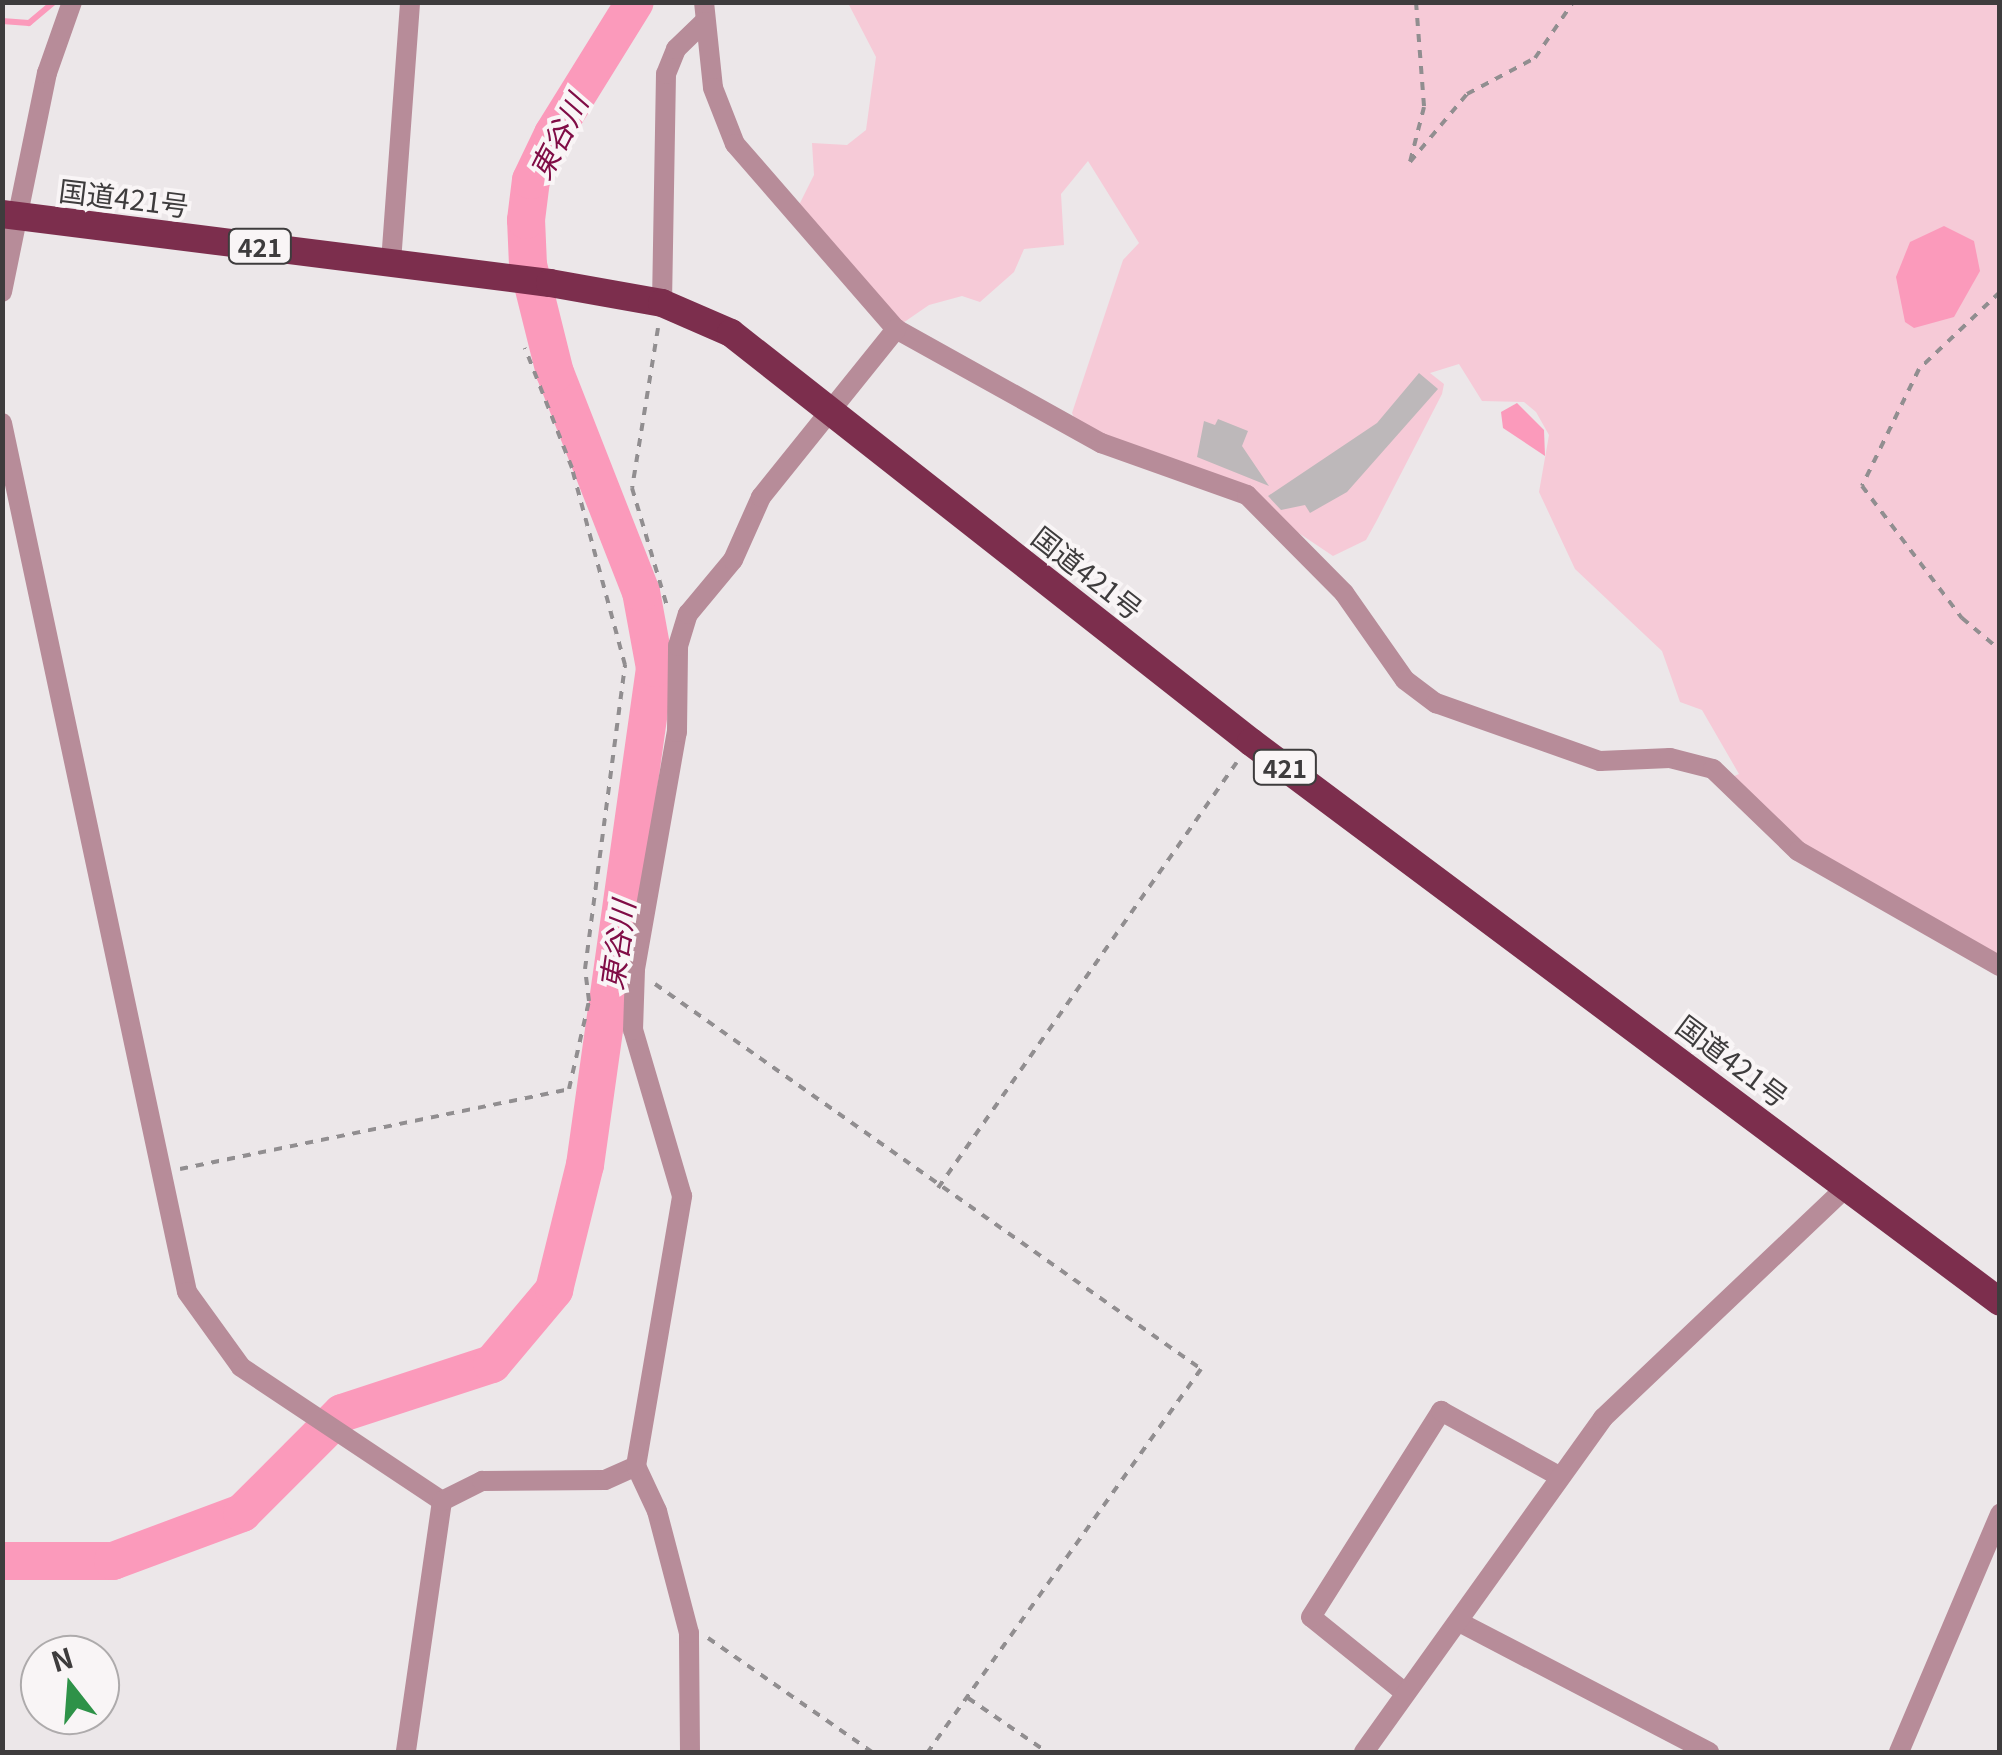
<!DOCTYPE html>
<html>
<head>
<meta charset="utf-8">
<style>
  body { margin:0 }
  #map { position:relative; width:2002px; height:1755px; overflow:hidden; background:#ece7e9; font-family:Georgia,"Noto Sans JP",serif }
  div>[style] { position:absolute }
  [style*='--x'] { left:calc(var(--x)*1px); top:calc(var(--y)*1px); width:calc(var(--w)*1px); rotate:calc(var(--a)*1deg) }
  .green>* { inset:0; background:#f6cad7 }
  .water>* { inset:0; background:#fb9abb }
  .stream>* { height:6px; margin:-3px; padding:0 3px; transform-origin:3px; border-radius:3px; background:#fb9abb }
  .river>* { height:38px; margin:-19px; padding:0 19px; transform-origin:19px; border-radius:19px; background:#fb9abb }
  .building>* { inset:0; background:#bdb8ba }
  .path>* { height:4px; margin-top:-2px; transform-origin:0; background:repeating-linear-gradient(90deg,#918e90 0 8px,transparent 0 16px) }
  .minor>* { height:20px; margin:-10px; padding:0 10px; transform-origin:10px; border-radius:10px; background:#b78c99 }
  .trunk>* { height:28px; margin:-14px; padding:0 14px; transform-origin:14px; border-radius:14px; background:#7c2e4d }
  span { translate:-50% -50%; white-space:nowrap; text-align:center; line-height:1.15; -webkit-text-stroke:8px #f9f5f6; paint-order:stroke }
  .shield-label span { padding:2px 8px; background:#f9f5f6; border:2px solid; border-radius:8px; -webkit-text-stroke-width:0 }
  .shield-label { font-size:25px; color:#3e3c3d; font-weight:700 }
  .street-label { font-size:28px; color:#3e3c3d }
  .water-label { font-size:30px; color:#800d46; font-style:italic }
  .frame { position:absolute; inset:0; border:5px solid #3e3c3d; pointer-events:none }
  .north { position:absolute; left:20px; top:1635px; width:100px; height:100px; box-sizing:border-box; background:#f9f5f6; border:2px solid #aeabac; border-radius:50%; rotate:343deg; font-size:28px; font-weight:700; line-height:40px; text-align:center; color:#3e3c3d }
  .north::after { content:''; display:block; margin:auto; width:35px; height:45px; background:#2e9248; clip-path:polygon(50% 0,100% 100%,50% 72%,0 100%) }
</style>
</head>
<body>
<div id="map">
  <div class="green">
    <div style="clip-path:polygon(848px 3px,1999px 3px,1999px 963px,1822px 861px,1732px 777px,1739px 774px,1702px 710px,1680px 702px,1662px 651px,1575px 569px,1539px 492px,1549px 435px,1536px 412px,1524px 402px,1482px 401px,1459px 364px,1430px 373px,1444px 384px,1442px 394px,1376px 522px,1366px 540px,1333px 556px,1269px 513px,1076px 422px,1072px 413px,1123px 260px,1139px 243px,1088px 161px,1061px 194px,1064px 245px,1024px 249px,1014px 272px,980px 302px,962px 296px,929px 305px,900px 325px,799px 205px,814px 175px,812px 143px,847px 145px,866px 130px,876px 57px)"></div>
  </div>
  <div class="water">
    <div style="clip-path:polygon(1944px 226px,1974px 241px,1980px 271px,1954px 317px,1914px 328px,1905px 322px,1896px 277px,1910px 242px)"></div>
    <div style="clip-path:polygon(1517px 403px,1544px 430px,1545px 456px,1503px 428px,1501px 412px)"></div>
  </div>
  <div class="stream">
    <div style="--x:2;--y:21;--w:27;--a:4"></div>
    <div style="--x:29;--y:23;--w:33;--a:-40"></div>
  </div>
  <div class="river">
    <div style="--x:2;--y:1561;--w:111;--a:0"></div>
    <div style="--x:113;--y:1561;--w:138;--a:-20.4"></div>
    <div style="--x:242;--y:1513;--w:141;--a:-45"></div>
    <div style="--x:342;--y:1413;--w:158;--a:-18.1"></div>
    <div style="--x:492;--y:1364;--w:97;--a:-50"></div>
    <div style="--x:554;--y:1290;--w:129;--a:-76.1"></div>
    <div style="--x:585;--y:1165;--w:502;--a:-81.98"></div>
    <div style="--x:655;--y:668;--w:77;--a:-100.4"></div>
    <div style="--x:641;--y:592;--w:235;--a:-111.4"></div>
    <div style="--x:555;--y:373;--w:111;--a:-104"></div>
    <div style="--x:528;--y:265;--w:45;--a:-92.5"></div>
    <div style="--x:526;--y:220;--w:40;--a:-82.9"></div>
    <div style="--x:531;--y:180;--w:51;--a:-64.4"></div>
    <div style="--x:553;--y:134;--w:155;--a:-58.2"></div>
  </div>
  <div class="building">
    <div style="clip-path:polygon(1419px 373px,1438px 389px,1347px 492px,1310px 513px,1305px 505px,1281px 510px,1268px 496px,1377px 423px)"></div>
    <div style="clip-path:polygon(1218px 419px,1248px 431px,1242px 446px,1269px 486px,1197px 457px,1204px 421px,1215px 425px)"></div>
  </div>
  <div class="path">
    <div style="--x:1416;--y:2;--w:105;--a:85.6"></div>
    <div style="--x:1424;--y:107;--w:57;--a:104.3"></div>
    <div style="--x:1410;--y:162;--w:89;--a:-50"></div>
    <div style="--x:1467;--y:94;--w:77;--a:-27.9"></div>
    <div style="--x:1535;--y:58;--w:68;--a:-55.8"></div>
    <div style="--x:2000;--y:292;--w:112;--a:136.5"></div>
    <div style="--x:1919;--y:369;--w:130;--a:116"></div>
    <div style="--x:1862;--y:486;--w:166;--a:52.9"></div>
    <div style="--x:1962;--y:618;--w:50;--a:40.1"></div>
    <div style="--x:658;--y:328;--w:162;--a:99.2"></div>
    <div style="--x:632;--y:488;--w:123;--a:73.5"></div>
    <div style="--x:655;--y:984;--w:668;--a:35.19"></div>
    <div style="--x:1201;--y:1369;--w:470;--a:125.5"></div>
    <div style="--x:180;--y:1169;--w:397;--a:-11.6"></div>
    <div style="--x:569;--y:1089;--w:90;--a:-77.2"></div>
    <div style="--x:589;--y:1001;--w:32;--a:-97"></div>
    <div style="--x:585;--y:969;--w:307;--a:-82.5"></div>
    <div style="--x:625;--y:665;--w:204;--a:-105.1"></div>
    <div style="--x:572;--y:468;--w:129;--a:-111.4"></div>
    <div style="--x:938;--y:1188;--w:520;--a:-54.94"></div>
    <div style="--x:708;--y:1638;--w:200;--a:34.8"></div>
    <div style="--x:968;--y:1698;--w:96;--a:34.4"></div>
  </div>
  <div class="minor">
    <div style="--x:704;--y:2;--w:86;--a:84"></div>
    <div style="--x:713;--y:88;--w:60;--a:68.6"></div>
    <div style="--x:735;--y:144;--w:245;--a:49"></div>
    <div style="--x:896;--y:329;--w:235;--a:29.1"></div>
    <div style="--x:1101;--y:443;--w:155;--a:19.6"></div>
    <div style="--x:1247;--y:495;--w:138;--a:45.3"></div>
    <div style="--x:1344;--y:593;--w:106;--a:55"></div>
    <div style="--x:1405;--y:680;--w:39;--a:37"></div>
    <div style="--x:1436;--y:703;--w:174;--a:19.5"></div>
    <div style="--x:1600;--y:761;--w:70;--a:-2.5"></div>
    <div style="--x:1670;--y:758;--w:44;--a:14.3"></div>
    <div style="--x:1713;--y:769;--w:118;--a:44"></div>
    <div style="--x:1798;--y:851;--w:232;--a:29.7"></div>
    <div style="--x:391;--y:262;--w:261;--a:-85.8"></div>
    <div style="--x:2;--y:292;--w:224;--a:-78.4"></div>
    <div style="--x:47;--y:73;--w:75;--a:-70.6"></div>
    <div style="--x:662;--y:303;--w:229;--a:-89"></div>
    <div style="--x:666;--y:74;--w:27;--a:-68"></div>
    <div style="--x:676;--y:49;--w:39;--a:-44"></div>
    <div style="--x:2;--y:423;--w:888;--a:77.98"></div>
    <div style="--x:187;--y:1292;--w:92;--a:54.2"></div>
    <div style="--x:241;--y:1367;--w:242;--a:33.7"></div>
    <div style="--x:442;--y:1501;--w:254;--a:98.2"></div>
    <div style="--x:442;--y:1501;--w:45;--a:-26.6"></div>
    <div style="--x:482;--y:1481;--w:123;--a:-0.5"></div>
    <div style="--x:605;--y:1480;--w:34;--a:-24"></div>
    <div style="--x:1459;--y:1622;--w:282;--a:27.5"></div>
    <div style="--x:1404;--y:1692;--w:119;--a:-141.1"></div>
    <div style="--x:1311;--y:1617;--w:244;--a:-57.7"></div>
    <div style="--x:1441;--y:1411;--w:132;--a:28.9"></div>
    <div style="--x:690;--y:1752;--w:119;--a:-90.5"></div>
    <div style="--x:689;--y:1633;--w:126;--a:-104.7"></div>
    <div style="--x:657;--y:1511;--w:50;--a:-115"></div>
    <div style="--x:636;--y:1466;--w:274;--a:-80.3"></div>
    <div style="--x:682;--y:1196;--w:173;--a:-106.4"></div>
    <div style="--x:633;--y:1030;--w:61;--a:-88.1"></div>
    <div style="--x:635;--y:969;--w:241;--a:-80"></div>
    <div style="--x:677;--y:732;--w:86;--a:-89.3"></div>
    <div style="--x:678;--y:646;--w:34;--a:-73"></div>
    <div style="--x:688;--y:614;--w:70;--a:-50.2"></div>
    <div style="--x:733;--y:560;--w:69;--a:-66"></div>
    <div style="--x:761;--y:497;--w:216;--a:-51.2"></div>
    <div style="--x:1364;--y:1752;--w:411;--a:-54.4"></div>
    <div style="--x:1603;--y:1418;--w:335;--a:-43.5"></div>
    <div style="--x:1899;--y:1752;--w:259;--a:-67"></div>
  </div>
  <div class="trunk">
    <div style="--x:2;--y:214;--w:552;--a:7.18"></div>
    <div style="--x:550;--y:283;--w:114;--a:10.1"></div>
    <div style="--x:662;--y:303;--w:75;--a:23.5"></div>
    <div style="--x:731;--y:333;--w:662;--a:38.19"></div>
    <div style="--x:1251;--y:742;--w:935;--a:36.78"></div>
  </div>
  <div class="shield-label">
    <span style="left:260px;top:246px">421</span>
    <span style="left:1285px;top:767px">421</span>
  </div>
  <div class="street-label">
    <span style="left:124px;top:197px;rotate:7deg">国道421号</span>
    <span style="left:1088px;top:572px;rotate:38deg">国道421号</span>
    <span style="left:1733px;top:1060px;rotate:37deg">国道421号</span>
  </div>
  <div class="water-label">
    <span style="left:557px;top:136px;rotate:-63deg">東谷川</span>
    <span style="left:616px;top:945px;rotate:-82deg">東谷川</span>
  </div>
  <div class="frame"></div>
  <div class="north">N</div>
</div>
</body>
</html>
